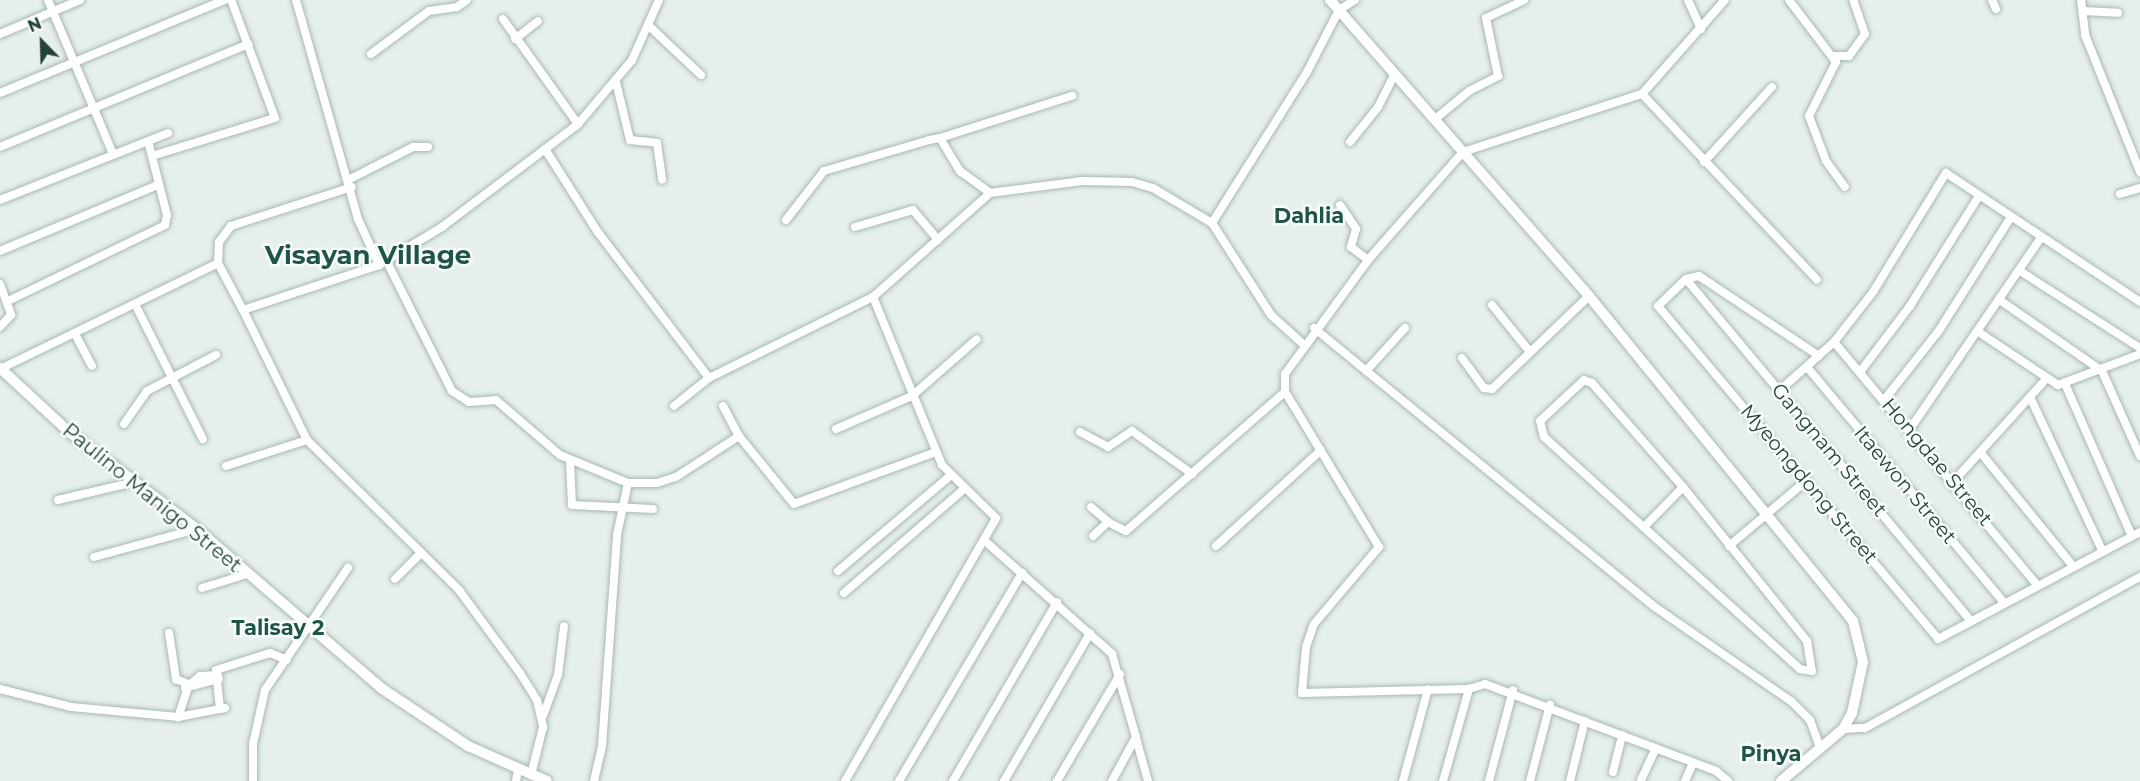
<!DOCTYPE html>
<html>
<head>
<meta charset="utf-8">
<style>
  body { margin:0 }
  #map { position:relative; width:2140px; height:781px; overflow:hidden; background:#e6efeb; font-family:Montserrat,sans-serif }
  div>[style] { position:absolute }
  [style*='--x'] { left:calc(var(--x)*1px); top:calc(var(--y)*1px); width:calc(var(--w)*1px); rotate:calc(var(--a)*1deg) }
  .roads { filter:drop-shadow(0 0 2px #a8b8b2) drop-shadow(0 0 2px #a8b8b2) }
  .street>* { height:8px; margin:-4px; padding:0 4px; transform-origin:4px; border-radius:4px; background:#fff }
  .secondary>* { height:10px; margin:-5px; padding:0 5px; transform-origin:5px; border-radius:5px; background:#fff }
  span { translate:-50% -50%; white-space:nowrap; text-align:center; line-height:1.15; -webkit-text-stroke:5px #f7fbf9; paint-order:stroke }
  .street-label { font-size:20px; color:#24423a }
  .neighbourhood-label { font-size:21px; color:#1f5548; font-weight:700 }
  .district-label { font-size:26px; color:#1f5548; font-weight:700 }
  .north { position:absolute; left:12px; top:12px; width:60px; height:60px; -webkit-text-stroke:4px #f7fbf9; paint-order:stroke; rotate:337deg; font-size:16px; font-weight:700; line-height:24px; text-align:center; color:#24423a }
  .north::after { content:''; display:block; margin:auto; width:21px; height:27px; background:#24423a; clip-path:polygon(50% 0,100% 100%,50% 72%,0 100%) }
</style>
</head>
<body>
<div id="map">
  <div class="roads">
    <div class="street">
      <div style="--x:48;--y:0;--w:167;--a:67.1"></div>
      <div style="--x:296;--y:0;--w:228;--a:74.2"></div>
      <div style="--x:358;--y:219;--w:51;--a:65.5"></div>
      <div style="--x:1688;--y:0;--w:32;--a:66"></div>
      <div style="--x:1789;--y:0;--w:78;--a:52.8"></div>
      <div style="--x:1836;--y:62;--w:60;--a:116.6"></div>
      <div style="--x:1809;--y:116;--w:48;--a:69.3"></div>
      <div style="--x:1826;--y:161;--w:32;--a:54"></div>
      <div style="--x:1992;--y:0;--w:10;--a:66"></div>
      <div style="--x:2081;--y:0;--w:35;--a:83"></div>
      <div style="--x:2085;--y:35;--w:148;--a:68.1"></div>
      <div style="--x:2083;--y:11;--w:35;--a:3"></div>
      <div style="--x:503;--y:19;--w:129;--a:54.5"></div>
      <div style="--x:648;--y:25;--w:73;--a:43.3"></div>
      <div style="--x:0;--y:34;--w:87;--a:-23"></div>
      <div style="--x:515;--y:39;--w:29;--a:-38"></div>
      <div style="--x:371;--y:54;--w:72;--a:-36.6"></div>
      <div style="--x:429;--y:11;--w:28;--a:-8"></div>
      <div style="--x:457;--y:7;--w:12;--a:-35"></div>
      <div style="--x:1833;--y:56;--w:16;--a:0"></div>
      <div style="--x:1849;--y:56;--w:27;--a:-54"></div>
      <div style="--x:1865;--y:34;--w:36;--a:-109"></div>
      <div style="--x:616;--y:82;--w:60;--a:76.4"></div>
      <div style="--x:630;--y:140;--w:27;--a:6"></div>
      <div style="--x:657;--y:143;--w:37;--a:82"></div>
      <div style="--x:0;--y:93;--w:243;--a:-22.5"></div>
      <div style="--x:1642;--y:94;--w:125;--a:-48.6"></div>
      <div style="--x:1434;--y:120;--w:45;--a:-39.6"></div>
      <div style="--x:1469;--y:91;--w:33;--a:-27"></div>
      <div style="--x:1498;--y:76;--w:59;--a:-101.7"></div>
      <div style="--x:1486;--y:18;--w:42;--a:-25.3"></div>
      <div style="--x:940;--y:138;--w:139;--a:-17.7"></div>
      <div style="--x:1350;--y:142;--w:45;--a:-51.3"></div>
      <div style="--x:1378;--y:107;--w:36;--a:-63"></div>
      <div style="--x:0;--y:147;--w:269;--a:-22.5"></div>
      <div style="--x:545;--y:149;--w:97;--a:57.6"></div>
      <div style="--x:597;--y:231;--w:185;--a:52.7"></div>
      <div style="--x:152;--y:156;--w:129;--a:-17.2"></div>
      <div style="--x:275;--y:118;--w:126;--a:-110.4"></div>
      <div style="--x:1704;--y:162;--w:101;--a:-47.8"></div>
      <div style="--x:350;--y:179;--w:71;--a:-26.9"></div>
      <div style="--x:413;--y:147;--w:15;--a:0"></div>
      <div style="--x:2120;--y:194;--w:21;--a:-17"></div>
      <div style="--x:0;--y:200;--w:181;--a:-21.7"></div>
      <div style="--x:1340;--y:205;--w:29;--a:56"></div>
      <div style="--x:1356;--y:229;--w:19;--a:106"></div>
      <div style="--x:1351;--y:247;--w:21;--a:37"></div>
      <div style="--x:786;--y:220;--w:62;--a:-52.2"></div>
      <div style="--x:824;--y:171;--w:109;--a:-16.4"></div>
      <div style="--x:929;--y:140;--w:11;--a:-10"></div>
      <div style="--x:940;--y:138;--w:39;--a:59"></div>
      <div style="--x:960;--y:171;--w:37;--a:36"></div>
      <div style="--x:1212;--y:223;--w:109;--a:57.3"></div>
      <div style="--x:1271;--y:315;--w:42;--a:42.1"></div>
      <div style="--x:855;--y:227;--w:60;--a:-16.3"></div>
      <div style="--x:913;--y:210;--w:39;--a:50"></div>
      <div style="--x:0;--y:251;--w:171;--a:-22.7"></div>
      <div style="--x:386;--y:260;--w:147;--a:63.3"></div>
      <div style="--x:452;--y:391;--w:20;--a:33"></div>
      <div style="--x:469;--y:402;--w:27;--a:-4"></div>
      <div style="--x:496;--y:400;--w:84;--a:40.7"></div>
      <div style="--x:560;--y:455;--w:74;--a:22.4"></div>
      <div style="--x:218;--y:263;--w:21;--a:-87"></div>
      <div style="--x:219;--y:242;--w:20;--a:-53"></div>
      <div style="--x:231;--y:226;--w:127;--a:-17.9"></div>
      <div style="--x:2020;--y:271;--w:143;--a:32.7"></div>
      <div style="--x:1686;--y:279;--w:445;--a:50.2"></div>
      <div style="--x:0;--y:284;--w:33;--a:70"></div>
      <div style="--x:11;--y:315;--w:16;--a:133"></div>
      <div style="--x:8;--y:301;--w:174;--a:-25.8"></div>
      <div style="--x:165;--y:225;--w:10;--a:-79"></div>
      <div style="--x:167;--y:215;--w:76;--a:-104.4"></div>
      <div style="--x:2001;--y:301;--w:123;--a:34.7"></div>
      <div style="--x:2102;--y:371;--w:93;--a:65.9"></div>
      <div style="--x:1492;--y:305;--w:60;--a:51"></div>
      <div style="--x:136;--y:306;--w:149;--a:63.3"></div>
      <div style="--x:243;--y:310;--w:145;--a:63.8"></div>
      <div style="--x:307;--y:440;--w:214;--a:44.6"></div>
      <div style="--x:459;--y:590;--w:103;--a:53.7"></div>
      <div style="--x:520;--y:673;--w:32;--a:58"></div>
      <div style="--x:537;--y:700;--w:28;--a:77"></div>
      <div style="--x:543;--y:727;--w:49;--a:104"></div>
      <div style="--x:1314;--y:328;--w:441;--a:39.3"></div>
      <div style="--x:1655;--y:607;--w:165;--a:34.7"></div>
      <div style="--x:1791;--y:701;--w:27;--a:45"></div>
      <div style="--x:1810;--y:720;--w:29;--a:70"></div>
      <div style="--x:1980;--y:333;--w:94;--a:33.7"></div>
      <div style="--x:2058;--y:385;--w:88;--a:-20.7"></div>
      <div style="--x:75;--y:334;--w:36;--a:62"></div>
      <div style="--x:1834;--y:342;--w:317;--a:50.1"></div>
      <div style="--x:1819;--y:356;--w:144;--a:-146.3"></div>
      <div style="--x:1699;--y:276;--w:13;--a:167"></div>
      <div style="--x:1686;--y:279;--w:39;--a:136"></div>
      <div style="--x:1658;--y:306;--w:435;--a:49.9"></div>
      <div style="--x:1938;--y:639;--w:229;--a:-27.9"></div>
      <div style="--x:1462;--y:358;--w:37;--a:54"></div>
      <div style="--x:1484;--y:388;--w:8;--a:7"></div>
      <div style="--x:1492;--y:389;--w:134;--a:-43.8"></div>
      <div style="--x:1807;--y:367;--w:307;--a:50.1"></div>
      <div style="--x:0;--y:369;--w:242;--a:-25.9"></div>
      <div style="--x:218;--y:263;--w:53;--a:62"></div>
      <div style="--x:243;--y:310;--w:143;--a:-18.3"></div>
      <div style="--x:379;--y:265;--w:74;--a:-31.1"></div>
      <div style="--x:442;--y:227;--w:171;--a:-37.1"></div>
      <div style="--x:578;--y:124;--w:84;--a:-49.8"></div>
      <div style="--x:632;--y:60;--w:66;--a:-65.8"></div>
      <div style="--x:1366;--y:371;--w:58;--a:-47.8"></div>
      <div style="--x:1860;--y:372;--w:83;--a:-52.9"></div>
      <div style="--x:1910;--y:306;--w:130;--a:-57.9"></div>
      <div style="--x:1584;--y:380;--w:9;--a:21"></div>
      <div style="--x:1592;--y:383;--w:138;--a:48.8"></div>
      <div style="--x:1683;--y:487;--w:198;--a:51.2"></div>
      <div style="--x:1807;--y:641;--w:30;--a:81"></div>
      <div style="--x:1812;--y:671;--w:12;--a:-171"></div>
      <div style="--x:1800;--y:669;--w:345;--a:-137.8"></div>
      <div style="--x:1544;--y:437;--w:16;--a:-104"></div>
      <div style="--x:1540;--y:421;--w:60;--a:-43"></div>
      <div style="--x:2066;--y:386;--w:164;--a:66.3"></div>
      <div style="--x:1779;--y:391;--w:74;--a:-41.7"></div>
      <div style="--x:1834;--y:342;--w:63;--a:-52"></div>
      <div style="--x:1873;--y:292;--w:140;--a:-58.5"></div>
      <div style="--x:1946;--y:173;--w:233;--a:33.6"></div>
      <div style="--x:2030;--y:397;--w:169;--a:64.8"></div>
      <div style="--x:1885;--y:399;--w:85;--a:-51.7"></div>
      <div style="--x:1938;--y:332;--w:136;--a:-57.6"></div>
      <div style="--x:674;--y:406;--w:45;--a:-38.7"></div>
      <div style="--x:709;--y:378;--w:183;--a:-26.3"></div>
      <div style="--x:873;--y:297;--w:157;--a:-41.6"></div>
      <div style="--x:990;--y:193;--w:93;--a:-7.4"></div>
      <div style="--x:1082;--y:181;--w:50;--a:1.1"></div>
      <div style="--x:1132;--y:182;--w:22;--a:16"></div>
      <div style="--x:1153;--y:188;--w:69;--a:30.7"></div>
      <div style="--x:1212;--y:223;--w:178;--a:-57.8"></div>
      <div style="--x:1307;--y:72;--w:70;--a:-62.7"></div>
      <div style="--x:1339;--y:10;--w:19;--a:-32"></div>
      <div style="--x:723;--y:406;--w:34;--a:62"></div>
      <div style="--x:739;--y:436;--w:87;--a:51"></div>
      <div style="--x:794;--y:504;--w:151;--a:-20.1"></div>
      <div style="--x:124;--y:424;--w:40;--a:-55.1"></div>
      <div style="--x:147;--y:391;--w:78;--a:-27.6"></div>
      <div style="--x:836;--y:429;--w:83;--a:-23.5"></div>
      <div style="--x:912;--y:396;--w:86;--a:-41.2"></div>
      <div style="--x:1910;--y:429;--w:232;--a:-55.6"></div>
      <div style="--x:1080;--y:432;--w:32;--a:28"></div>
      <div style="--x:1108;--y:447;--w:29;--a:-34"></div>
      <div style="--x:1132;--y:431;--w:74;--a:35.6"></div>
      <div style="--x:1980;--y:452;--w:146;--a:50.8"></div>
      <div style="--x:570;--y:461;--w:44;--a:87.4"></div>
      <div style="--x:572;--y:505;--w:81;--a:2.8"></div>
      <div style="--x:226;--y:466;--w:85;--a:-17.8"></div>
      <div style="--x:1953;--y:482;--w:139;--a:-47.9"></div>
      <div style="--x:58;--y:500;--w:79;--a:-13.2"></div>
      <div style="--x:1091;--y:507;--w:23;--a:41"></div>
      <div style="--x:1644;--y:527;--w:56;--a:-45.7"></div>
      <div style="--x:1093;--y:536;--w:21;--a:-43"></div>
      <div style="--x:1108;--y:522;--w:20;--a:27"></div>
      <div style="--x:1126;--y:531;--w:211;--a:-41.2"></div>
      <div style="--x:986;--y:542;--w:169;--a:41.6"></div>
      <div style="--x:1112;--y:654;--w:86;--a:73.9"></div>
      <div style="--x:1136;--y:737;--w:50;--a:118.6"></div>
      <div style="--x:1216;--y:546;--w:142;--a:-42.4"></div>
      <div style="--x:1729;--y:546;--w:102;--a:-40.2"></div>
      <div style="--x:94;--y:557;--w:107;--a:-15.2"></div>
      <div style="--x:838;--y:571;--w:147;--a:-40.3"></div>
      <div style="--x:395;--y:579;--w:37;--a:-45"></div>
      <div style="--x:202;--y:588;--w:47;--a:-17.3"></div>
      <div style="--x:844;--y:593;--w:157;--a:-40.9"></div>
      <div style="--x:169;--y:633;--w:47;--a:81.3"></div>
      <div style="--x:176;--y:679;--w:11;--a:22"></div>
      <div style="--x:218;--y:675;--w:18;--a:177"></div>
      <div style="--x:200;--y:676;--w:19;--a:141"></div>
      <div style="--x:185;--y:688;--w:35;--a:-15"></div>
      <div style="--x:188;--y:687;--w:32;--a:108"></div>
      <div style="--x:178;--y:717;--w:43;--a:-10.8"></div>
      <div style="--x:0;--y:689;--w:73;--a:14.2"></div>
      <div style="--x:71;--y:707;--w:107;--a:5.3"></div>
      <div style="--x:1469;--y:689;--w:167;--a:178.6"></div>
      <div style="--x:1302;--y:693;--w:46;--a:-85"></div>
      <div style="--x:1306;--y:647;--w:24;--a:-71"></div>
      <div style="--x:1314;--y:624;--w:101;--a:-49.8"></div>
      <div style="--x:1379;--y:547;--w:181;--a:-121.2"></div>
      <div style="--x:1285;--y:392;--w:18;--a:-90"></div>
      <div style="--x:1285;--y:374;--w:141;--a:-53.9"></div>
      <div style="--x:1368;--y:260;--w:144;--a:-48.7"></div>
      <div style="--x:1463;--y:152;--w:188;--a:-18"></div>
      <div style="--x:1642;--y:94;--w:255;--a:46.7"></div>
      <div style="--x:225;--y:708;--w:5;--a:169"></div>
      <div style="--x:220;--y:709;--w:39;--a:-96"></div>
      <div style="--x:216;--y:670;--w:57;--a:-17.5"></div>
      <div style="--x:270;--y:653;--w:18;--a:22"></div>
      <div style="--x:543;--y:716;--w:44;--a:-69.9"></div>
      <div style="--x:558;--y:675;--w:49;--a:-83"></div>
      <div style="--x:1843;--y:729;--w:22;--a:-3"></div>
      <div style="--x:1865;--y:728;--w:314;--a:-28.8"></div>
      <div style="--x:1136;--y:738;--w:45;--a:74.4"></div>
      <div style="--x:1613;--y:772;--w:38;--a:-76"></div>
      <div style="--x:1641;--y:780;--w:35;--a:-65"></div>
      <div style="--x:253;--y:781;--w:37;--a:-90"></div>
      <div style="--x:253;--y:744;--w:55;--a:-77.5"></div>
      <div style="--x:265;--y:690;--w:148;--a:-55.8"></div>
      <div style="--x:516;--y:781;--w:11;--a:-80"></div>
      <div style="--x:594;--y:781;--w:36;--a:-77"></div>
      <div style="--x:602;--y:746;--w:212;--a:-85.9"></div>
      <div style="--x:617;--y:535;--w:53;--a:-78.1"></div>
      <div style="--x:628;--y:483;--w:29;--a:0"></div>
      <div style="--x:657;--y:483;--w:20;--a:-18"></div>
      <div style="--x:676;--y:477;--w:75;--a:-33.1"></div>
      <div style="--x:845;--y:781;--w:303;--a:-60.1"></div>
      <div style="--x:996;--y:518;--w:76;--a:-135.5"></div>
      <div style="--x:942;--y:465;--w:182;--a:-112.3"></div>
      <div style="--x:899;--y:781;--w:242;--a:-59.4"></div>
      <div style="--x:953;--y:781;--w:207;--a:-59.8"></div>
      <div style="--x:1004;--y:781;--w:171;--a:-59.8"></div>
      <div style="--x:1057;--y:781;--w:124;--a:-59.5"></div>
      <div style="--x:1403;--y:781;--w:95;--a:-74.8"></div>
      <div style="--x:1443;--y:781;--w:96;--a:-74.2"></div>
      <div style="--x:1469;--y:689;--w:17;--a:-17"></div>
      <div style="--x:1485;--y:684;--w:247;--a:20.6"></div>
      <div style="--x:1716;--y:771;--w:16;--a:40"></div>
      <div style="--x:1489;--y:781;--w:94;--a:-75.2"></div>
      <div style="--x:1530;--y:781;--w:79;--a:-75.3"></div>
      <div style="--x:1570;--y:781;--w:62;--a:-76"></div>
      <div style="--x:1685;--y:781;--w:20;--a:-66"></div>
    </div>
    <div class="secondary">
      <div style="--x:1330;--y:0;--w:393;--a:48.8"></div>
      <div style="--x:1589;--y:296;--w:419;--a:50.9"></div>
      <div style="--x:1853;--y:621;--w:42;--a:76.3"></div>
      <div style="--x:1863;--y:662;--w:52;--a:102.2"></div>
      <div style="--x:1852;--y:713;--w:18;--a:119"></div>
      <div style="--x:1843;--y:729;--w:81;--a:140"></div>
      <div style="--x:0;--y:368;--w:94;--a:42.8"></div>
      <div style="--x:69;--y:432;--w:161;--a:37.2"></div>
      <div style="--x:197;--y:529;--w:243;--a:40.8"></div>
      <div style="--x:381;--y:688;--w:105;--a:33.7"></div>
      <div style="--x:468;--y:746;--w:86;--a:23.9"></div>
    </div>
  </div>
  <div class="street-label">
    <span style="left:1829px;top:450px;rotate:50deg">Gangnam Street</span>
    <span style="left:1937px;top:462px;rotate:50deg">Hongdae Street</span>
    <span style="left:1809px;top:484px;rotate:50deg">Myeongdong Street</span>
    <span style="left:1905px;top:485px;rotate:50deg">Itaewon Street</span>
    <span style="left:152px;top:498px;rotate:39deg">Paulino Manigo Street</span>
  </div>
  <div class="neighbourhood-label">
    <span style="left:1309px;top:216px">Dahlia</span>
    <span style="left:278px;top:628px">Talisay 2</span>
    <span style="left:1771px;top:754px">Pinya</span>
  </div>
  <div class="district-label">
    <span style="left:368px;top:256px">Visayan Village</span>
  </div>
  <div class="north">N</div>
</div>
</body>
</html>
